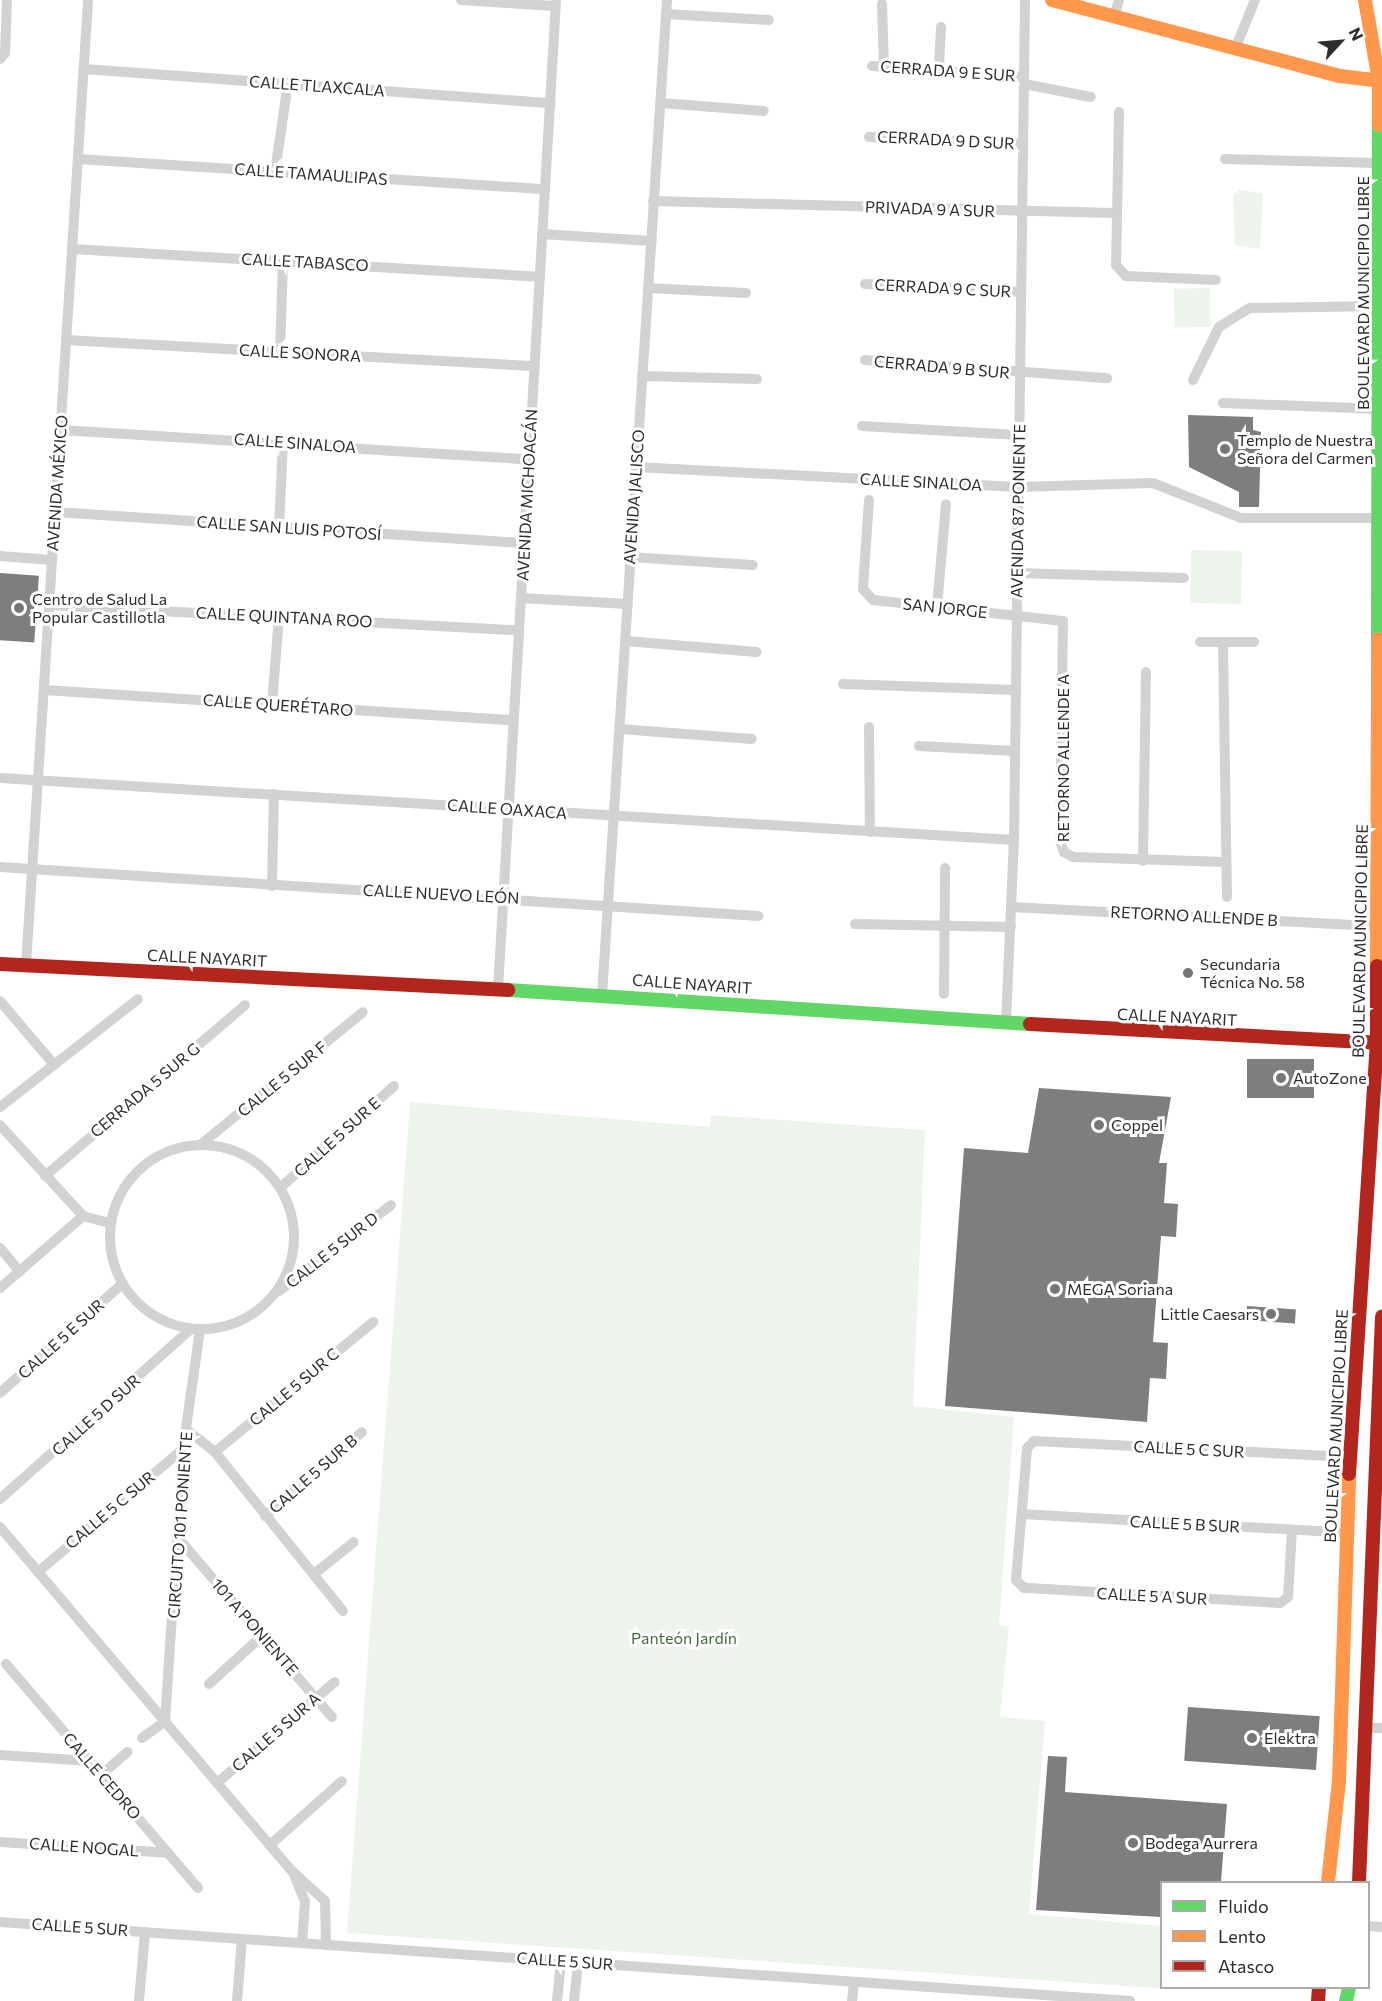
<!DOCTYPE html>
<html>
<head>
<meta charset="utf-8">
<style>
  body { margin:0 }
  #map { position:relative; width:1382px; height:2001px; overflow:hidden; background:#fff; font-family:Commissioner,sans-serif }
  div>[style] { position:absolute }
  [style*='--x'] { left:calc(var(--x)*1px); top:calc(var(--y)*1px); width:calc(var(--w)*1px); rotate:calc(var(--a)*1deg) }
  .green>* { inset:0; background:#edf4eb; transform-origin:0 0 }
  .building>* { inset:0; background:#7e7e7e; transform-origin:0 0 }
  .street>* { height:10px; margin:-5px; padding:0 5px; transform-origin:5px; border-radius:5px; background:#d2d2d2 }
  .street>.ring { margin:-5px; padding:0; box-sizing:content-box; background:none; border:10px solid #d2d2d2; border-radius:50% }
  .fast>* { height:14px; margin:-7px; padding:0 7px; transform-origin:7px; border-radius:7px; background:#63d668 }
  .slow>* { height:14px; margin:-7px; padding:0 7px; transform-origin:7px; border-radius:7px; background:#ff974d }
  .jam>* { height:14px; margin:-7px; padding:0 7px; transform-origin:7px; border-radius:7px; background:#b3261e }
  .dots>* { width:16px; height:16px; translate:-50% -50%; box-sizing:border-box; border:3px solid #fff; border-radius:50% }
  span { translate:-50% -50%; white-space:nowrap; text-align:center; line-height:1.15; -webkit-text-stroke:6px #fff; paint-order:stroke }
  .street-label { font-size:16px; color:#2d2d2d }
  .poi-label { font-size:16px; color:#2d2d2d }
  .left { translate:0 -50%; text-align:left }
  .right { translate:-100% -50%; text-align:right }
  .park-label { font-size:16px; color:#436a39 }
  .legend { position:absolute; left:1160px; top:1881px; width:210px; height:108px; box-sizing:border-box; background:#fff; border:2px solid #ababab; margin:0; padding:8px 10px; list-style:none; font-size:18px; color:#2d2d2d }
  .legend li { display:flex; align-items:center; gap:12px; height:30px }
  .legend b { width:30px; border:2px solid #ababab }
  .north { position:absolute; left:1310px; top:12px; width:60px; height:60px; -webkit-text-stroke:4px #fff; paint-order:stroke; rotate:64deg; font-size:16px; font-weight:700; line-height:24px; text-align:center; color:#2d2d2d }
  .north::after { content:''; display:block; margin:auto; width:21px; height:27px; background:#2d2d2d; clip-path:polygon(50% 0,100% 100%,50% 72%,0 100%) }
</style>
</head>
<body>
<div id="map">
  <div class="green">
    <div style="clip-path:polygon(1239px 190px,1263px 193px,1260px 249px,1235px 245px,1233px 195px)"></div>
    <div style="left:1210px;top:288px;width:39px;height:36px;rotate:89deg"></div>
    <div style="left:1191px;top:550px;width:51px;height:53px;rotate:1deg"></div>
    <div style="clip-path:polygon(410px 1102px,710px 1127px,711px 1115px,925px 1130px,913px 1406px,1014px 1417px,999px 1625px,1009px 1627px,1000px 1717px,1045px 1721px,1029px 1914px,1161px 1926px,1162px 1988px,1185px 1990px,347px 1933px)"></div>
  </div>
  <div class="building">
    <div style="clip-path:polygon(1188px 415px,1253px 417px,1253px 430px,1261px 432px,1259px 507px,1239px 507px,1239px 492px,1189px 467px)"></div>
    <div style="left:0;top:573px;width:39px;height:67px;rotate:4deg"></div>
    <div style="left:1247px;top:1059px;width:67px;height:39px"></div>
    <div style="clip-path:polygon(1039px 1088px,1171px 1097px,1159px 1163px,1167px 1163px,1164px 1203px,1178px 1204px,1176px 1237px,1161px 1236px,1153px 1342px,1168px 1343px,1166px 1379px,1150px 1378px,1147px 1422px,945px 1406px,964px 1148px,1028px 1153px)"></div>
    <div style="left:1247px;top:1306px;width:49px;height:14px;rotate:4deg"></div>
    <div style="left:1188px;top:1707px;width:132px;height:54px;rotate:4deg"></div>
    <div style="clip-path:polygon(1048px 1756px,1067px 1757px,1065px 1792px,1227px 1804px,1221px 1882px,1161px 1882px,1161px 1917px,1036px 1910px)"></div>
  </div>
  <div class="street">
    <div style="--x:461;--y:0;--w:94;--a:3.7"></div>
    <div style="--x:882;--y:4;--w:63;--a:88.2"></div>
    <div style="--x:666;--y:14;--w:103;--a:3.3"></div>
    <div style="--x:1114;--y:17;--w:18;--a:-74"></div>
    <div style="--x:1235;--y:49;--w:53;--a:-67.8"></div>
    <div style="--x:0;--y:59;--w:8;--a:-50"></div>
    <div style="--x:5;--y:53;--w:53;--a:-87.8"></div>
    <div style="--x:872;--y:66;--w:152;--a:4.1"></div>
    <div style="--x:939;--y:68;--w:41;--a:-87.2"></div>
    <div style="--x:84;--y:69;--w:468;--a:4.2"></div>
    <div style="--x:1024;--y:84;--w:68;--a:11"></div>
    <div style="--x:661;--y:103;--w:103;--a:4.4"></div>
    <div style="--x:1119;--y:112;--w:153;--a:91.1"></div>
    <div style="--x:1116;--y:265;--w:15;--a:48"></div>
    <div style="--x:1126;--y:276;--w:90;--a:2.5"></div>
    <div style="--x:869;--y:137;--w:154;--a:2.6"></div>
    <div style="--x:78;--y:159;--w:468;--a:3.7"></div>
    <div style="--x:1225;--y:159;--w:154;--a:1.5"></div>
    <div style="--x:275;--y:172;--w:90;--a:-81.7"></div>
    <div style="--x:653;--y:201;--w:462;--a:1.5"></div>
    <div style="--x:542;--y:234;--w:110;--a:3.6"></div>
    <div style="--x:72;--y:249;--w:468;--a:3.4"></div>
    <div style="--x:865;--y:284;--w:156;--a:2.9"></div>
    <div style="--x:648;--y:288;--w:98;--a:2.9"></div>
    <div style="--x:66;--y:340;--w:469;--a:3.2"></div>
    <div style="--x:280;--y:352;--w:92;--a:-88.1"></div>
    <div style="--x:865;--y:360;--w:243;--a:4.3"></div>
    <div style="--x:642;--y:376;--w:115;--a:1.5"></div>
    <div style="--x:1193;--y:380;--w:59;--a:-63.9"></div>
    <div style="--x:1219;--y:327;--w:36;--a:-32"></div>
    <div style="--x:1250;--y:308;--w:130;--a:-0.9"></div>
    <div style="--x:1223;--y:403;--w:157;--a:2.2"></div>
    <div style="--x:862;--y:426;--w:157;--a:3.3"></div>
    <div style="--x:61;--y:430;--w:468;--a:3.6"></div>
    <div style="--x:636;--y:467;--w:383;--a:3"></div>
    <div style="--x:1018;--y:487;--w:135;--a:-1.7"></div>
    <div style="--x:1153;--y:483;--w:95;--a:21.7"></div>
    <div style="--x:1241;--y:518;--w:138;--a:0"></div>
    <div style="--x:869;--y:500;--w:89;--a:93.9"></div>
    <div style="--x:863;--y:589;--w:15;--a:48"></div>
    <div style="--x:873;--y:600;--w:191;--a:6.3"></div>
    <div style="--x:1063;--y:621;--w:220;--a:90.8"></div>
    <div style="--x:1060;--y:841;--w:12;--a:70"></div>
    <div style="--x:1064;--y:852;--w:10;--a:29"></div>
    <div style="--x:1073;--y:857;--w:152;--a:1.9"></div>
    <div style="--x:55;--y:512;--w:470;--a:3.8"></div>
    <div style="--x:279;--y:527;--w:85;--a:-87.3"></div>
    <div style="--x:0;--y:556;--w:52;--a:4.4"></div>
    <div style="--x:630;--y:557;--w:123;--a:3.7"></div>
    <div style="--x:1017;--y:573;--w:167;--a:1.7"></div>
    <div style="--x:521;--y:598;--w:107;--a:3.2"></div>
    <div style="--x:49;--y:605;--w:470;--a:3.1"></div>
    <div style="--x:937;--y:607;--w:103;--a:-85"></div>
    <div style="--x:626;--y:641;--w:131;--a:4.8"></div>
    <div style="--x:1200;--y:642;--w:54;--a:0"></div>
    <div style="--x:1223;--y:643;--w:254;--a:89.1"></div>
    <div style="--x:843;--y:684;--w:173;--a:2"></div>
    <div style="--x:44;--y:690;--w:470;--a:3.7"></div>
    <div style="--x:272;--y:705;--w:88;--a:-85.5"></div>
    <div style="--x:869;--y:727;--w:105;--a:89.5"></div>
    <div style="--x:620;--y:729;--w:132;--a:4.3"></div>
    <div style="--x:919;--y:746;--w:96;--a:3"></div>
    <div style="--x:0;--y:778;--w:1016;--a:3.5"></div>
    <div style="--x:1143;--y:861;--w:189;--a:-89.1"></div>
    <div style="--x:0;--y:867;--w:760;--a:3.7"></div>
    <div style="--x:272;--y:886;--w:92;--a:-88.8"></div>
    <div style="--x:1011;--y:907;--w:366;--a:3"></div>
    <div style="--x:855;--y:924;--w:156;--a:1.1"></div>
    <div style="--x:26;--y:965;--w:967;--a:-86.32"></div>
    <div style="--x:498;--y:989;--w:991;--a:-86.64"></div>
    <div style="--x:944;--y:994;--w:126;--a:-89.5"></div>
    <div style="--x:602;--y:995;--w:997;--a:-86.26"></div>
    <div style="--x:0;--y:1001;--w:80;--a:49.6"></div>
    <div style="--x:1006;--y:1022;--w:182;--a:-87.5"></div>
    <div style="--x:1014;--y:840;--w:840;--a:-89.25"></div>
    <div style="--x:0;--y:1107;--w:175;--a:-38"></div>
    <div style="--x:0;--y:1125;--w:123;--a:47.6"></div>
    <div class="ring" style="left:110px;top:1145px;width:174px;height:174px"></div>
    <div style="--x:200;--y:1145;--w:210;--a:-39.2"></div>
    <div style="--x:45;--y:1176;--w:263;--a:-40.5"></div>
    <div style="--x:280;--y:1188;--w:153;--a:-41.8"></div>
    <div style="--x:83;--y:1216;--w:28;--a:15"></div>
    <div style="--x:0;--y:1248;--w:31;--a:50"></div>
    <div style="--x:0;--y:1288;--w:110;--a:-40.9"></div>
    <div style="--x:279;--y:1291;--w:141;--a:-37.5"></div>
    <div style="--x:0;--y:1393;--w:164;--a:-41.8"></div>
    <div style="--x:187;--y:1430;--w:36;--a:38"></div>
    <div style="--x:215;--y:1452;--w:204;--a:51.2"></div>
    <div style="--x:215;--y:1452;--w:205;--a:-39.4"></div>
    <div style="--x:0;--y:1499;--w:256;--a:-41.7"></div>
    <div style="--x:1022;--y:1514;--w:326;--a:3.3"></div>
    <div style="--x:265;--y:1516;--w:128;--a:-40.9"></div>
    <div style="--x:0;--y:1527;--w:453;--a:49.7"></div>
    <div style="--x:293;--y:1872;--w:32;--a:68"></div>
    <div style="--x:305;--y:1902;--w:41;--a:94.2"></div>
    <div style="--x:1292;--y:1530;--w:67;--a:93.4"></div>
    <div style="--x:1288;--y:1597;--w:10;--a:143"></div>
    <div style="--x:1280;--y:1603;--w:256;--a:-176.6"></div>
    <div style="--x:1024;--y:1588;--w:11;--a:-135"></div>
    <div style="--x:1016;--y:1580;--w:132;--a:-85.2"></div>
    <div style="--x:1027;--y:1448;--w:10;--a:-45"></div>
    <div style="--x:1034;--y:1441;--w:316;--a:2.9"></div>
    <div style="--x:178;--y:1538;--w:236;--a:49.3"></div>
    <div style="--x:38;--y:1572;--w:190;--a:-40.3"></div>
    <div style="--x:314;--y:1574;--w:51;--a:-38.7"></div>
    <div style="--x:6;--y:1664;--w:295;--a:49.4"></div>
    <div style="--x:209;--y:1684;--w:72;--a:-42.2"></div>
    <div style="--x:1366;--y:1728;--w:16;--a:0"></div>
    <div style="--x:142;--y:1738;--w:29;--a:-36"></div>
    <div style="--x:165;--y:1721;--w:273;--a:-86.2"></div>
    <div style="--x:183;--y:1449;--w:120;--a:-81.9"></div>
    <div style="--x:0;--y:1755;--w:90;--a:3.8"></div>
    <div style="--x:101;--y:1775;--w:35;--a:-41"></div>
    <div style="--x:217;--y:1783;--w:155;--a:-40.6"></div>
    <div style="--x:0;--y:1842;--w:168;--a:3.7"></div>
    <div style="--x:270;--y:1845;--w:96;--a:-41.6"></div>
    <div style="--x:293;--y:1872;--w:43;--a:42.2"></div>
    <div style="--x:325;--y:1901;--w:44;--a:88.7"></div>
    <div style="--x:0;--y:1922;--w:1133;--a:4"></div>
    <div style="--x:1368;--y:1926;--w:14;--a:4"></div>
    <div style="--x:139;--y:2001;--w:69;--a:-85"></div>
    <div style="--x:237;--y:2001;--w:62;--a:-85.4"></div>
    <div style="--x:557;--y:2001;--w:40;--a:-84.3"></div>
    <div style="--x:574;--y:2001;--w:39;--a:-84"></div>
    <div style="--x:852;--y:2001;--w:19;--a:-84"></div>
  </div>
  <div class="fast">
    <div style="--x:1378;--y:639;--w:514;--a:-89.89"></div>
    <div style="--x:508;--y:990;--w:523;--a:3.73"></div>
    <div style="--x:1346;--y:2001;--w:13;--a:-77"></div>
  </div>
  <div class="slow">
    <div style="--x:1052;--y:0;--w:298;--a:14.8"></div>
    <div style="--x:1340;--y:76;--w:42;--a:6.8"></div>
    <div style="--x:1365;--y:0;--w:82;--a:80.2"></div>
    <div style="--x:1379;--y:81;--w:44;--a:90"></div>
    <div style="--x:1377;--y:966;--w:327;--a:-89.8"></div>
    <div style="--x:1328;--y:1882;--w:102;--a:-83.8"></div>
    <div style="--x:1339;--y:1781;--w:307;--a:-88.1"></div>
  </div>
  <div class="jam">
    <div style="--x:0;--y:964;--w:509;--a:2.93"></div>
    <div style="--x:1030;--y:1024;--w:353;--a:3.1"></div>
    <div style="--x:1349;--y:1474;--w:432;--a:-86.3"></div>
    <div style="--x:1377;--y:1043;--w:77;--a:-90"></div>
    <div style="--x:1359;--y:1882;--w:566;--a:-87.67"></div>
    <div style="--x:1318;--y:2001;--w:13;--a:-86"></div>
  </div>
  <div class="dots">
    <div style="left:1225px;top:449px;background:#767676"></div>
    <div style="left:19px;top:608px;background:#767676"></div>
    <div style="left:1188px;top:973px;background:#767676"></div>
    <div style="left:1281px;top:1078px;background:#767676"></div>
    <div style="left:1099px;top:1125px;background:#767676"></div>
    <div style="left:1055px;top:1289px;background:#767676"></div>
    <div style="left:1271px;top:1314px;background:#767676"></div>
    <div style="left:1252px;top:1738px;background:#767676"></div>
    <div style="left:1133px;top:1843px;background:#767676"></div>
  </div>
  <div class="street-label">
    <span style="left:948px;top:71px;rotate:4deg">CERRADA 9 E SUR</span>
    <span style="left:317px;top:86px;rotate:4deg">CALLE TLAXCALA</span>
    <span style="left:946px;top:140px;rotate:3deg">CERRADA 9 D SUR</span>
    <span style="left:311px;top:174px;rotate:4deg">CALLE TAMAULIPAS</span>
    <span style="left:930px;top:209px;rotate:2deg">PRIVADA 9 A SUR</span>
    <span style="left:305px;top:262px;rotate:3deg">CALLE TABASCO</span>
    <span style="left:943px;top:288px;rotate:3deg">CERRADA 9 C SUR</span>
    <span style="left:1363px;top:293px;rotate:-90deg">BOULEVARD MUNICIPIO LIBRE</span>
    <span style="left:300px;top:353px;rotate:3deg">CALLE SONORA</span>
    <span style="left:942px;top:367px;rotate:5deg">CERRADA 9 B SUR</span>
    <span style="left:295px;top:443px;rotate:4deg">CALLE SINALOA</span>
    <span style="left:921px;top:482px;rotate:3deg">CALLE SINALOA</span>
    <span style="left:57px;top:483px;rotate:-86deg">AVENIDA MÉXICO</span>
    <span style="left:527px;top:495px;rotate:-87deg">AVENIDA MICHOACÁN</span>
    <span style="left:634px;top:497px;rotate:-86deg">AVENIDA JALISCO</span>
    <span style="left:1018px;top:511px;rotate:-89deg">AVENIDA 87 PONIENTE</span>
    <span style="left:289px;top:528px;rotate:4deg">CALLE SAN LUIS POTOSÍ</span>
    <span style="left:945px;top:608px;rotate:6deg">SAN JORGE</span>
    <span style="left:284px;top:617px;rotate:3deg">CALLE QUINTANA ROO</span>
    <span style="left:278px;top:705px;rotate:4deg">CALLE QUERÉTARO</span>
    <span style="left:1063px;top:758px;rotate:-90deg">RETORNO ALLENDE A</span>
    <span style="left:507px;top:809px;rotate:4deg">CALLE OAXACA</span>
    <span style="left:441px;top:894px;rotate:3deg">CALLE NUEVO LEÓN</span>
    <span style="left:1194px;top:916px;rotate:3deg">RETORNO ALLENDE B</span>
    <span style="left:1360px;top:941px;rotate:-89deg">BOULEVARD MUNICIPIO LIBRE</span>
    <span style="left:207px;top:958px;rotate:3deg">CALLE NAYARIT</span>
    <span style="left:692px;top:984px;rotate:4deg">CALLE NAYARIT</span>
    <span style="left:1177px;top:1017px;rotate:3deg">CALLE NAYARIT</span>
    <span style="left:282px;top:1079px;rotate:-39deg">CALLE 5 SUR F</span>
    <span style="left:145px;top:1090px;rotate:-40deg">CERRADA 5 SUR G</span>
    <span style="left:337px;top:1137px;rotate:-42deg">CALLE 5 SUR E</span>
    <span style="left:332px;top:1250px;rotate:-38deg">CALLE 5 SUR D</span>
    <span style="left:61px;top:1339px;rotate:-42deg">CALLE 5 E SUR</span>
    <span style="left:294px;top:1387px;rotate:-40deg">CALLE 5 SUR C</span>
    <span style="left:96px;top:1415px;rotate:-42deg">CALLE 5 D SUR</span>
    <span style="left:1336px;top:1426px;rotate:-87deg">BOULEVARD MUNICIPIO LIBRE</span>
    <span style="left:1189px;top:1449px;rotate:3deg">CALLE 5 C SUR</span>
    <span style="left:313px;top:1474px;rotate:-41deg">CALLE 5 SUR B</span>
    <span style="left:110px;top:1510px;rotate:-40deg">CALLE 5 C SUR</span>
    <span style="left:1185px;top:1524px;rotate:3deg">CALLE 5 B SUR</span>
    <span style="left:180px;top:1525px;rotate:-86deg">CIRCUITO 101 PONIENTE</span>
    <span style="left:1152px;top:1596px;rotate:3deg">CALLE 5 A SUR</span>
    <span style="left:255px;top:1627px;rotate:49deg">101 A PONIENTE</span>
    <span style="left:276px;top:1732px;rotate:-41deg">CALLE 5 SUR A</span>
    <span style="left:102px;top:1776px;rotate:49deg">CALLE CEDRO</span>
    <span style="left:84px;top:1847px;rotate:4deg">CALLE NOGAL</span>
    <span style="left:80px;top:1927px;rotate:4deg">CALLE 5 SUR</span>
    <span style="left:565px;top:1961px;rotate:4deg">CALLE 5 SUR</span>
  </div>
  <div class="poi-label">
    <span class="left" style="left:1237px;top:449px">Templo de Nuestra<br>Señora del Carmen</span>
    <span class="left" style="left:32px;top:608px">Centro de Salud La<br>Popular Castillotla</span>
    <span class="left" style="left:1200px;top:973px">Secundaria<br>Técnica No. 58</span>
    <span class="left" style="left:1293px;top:1078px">AutoZone</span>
    <span class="left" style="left:1111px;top:1125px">Coppel</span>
    <span class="left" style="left:1067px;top:1289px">MEGA Soriana</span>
    <span class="right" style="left:1259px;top:1314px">Little Caesars</span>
    <span class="left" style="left:1264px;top:1738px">Elektra</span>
    <span class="left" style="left:1145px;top:1843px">Bodega Aurrera</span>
  </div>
  <div class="park-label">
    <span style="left:684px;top:1638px">Panteón Jardín</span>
  </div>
  <ul class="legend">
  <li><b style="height:8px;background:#63d668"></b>Fluido</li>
  <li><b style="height:8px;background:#ff974d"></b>Lento</li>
  <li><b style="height:8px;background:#b3261e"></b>Atasco</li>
  </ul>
  <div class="north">N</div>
</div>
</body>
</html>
